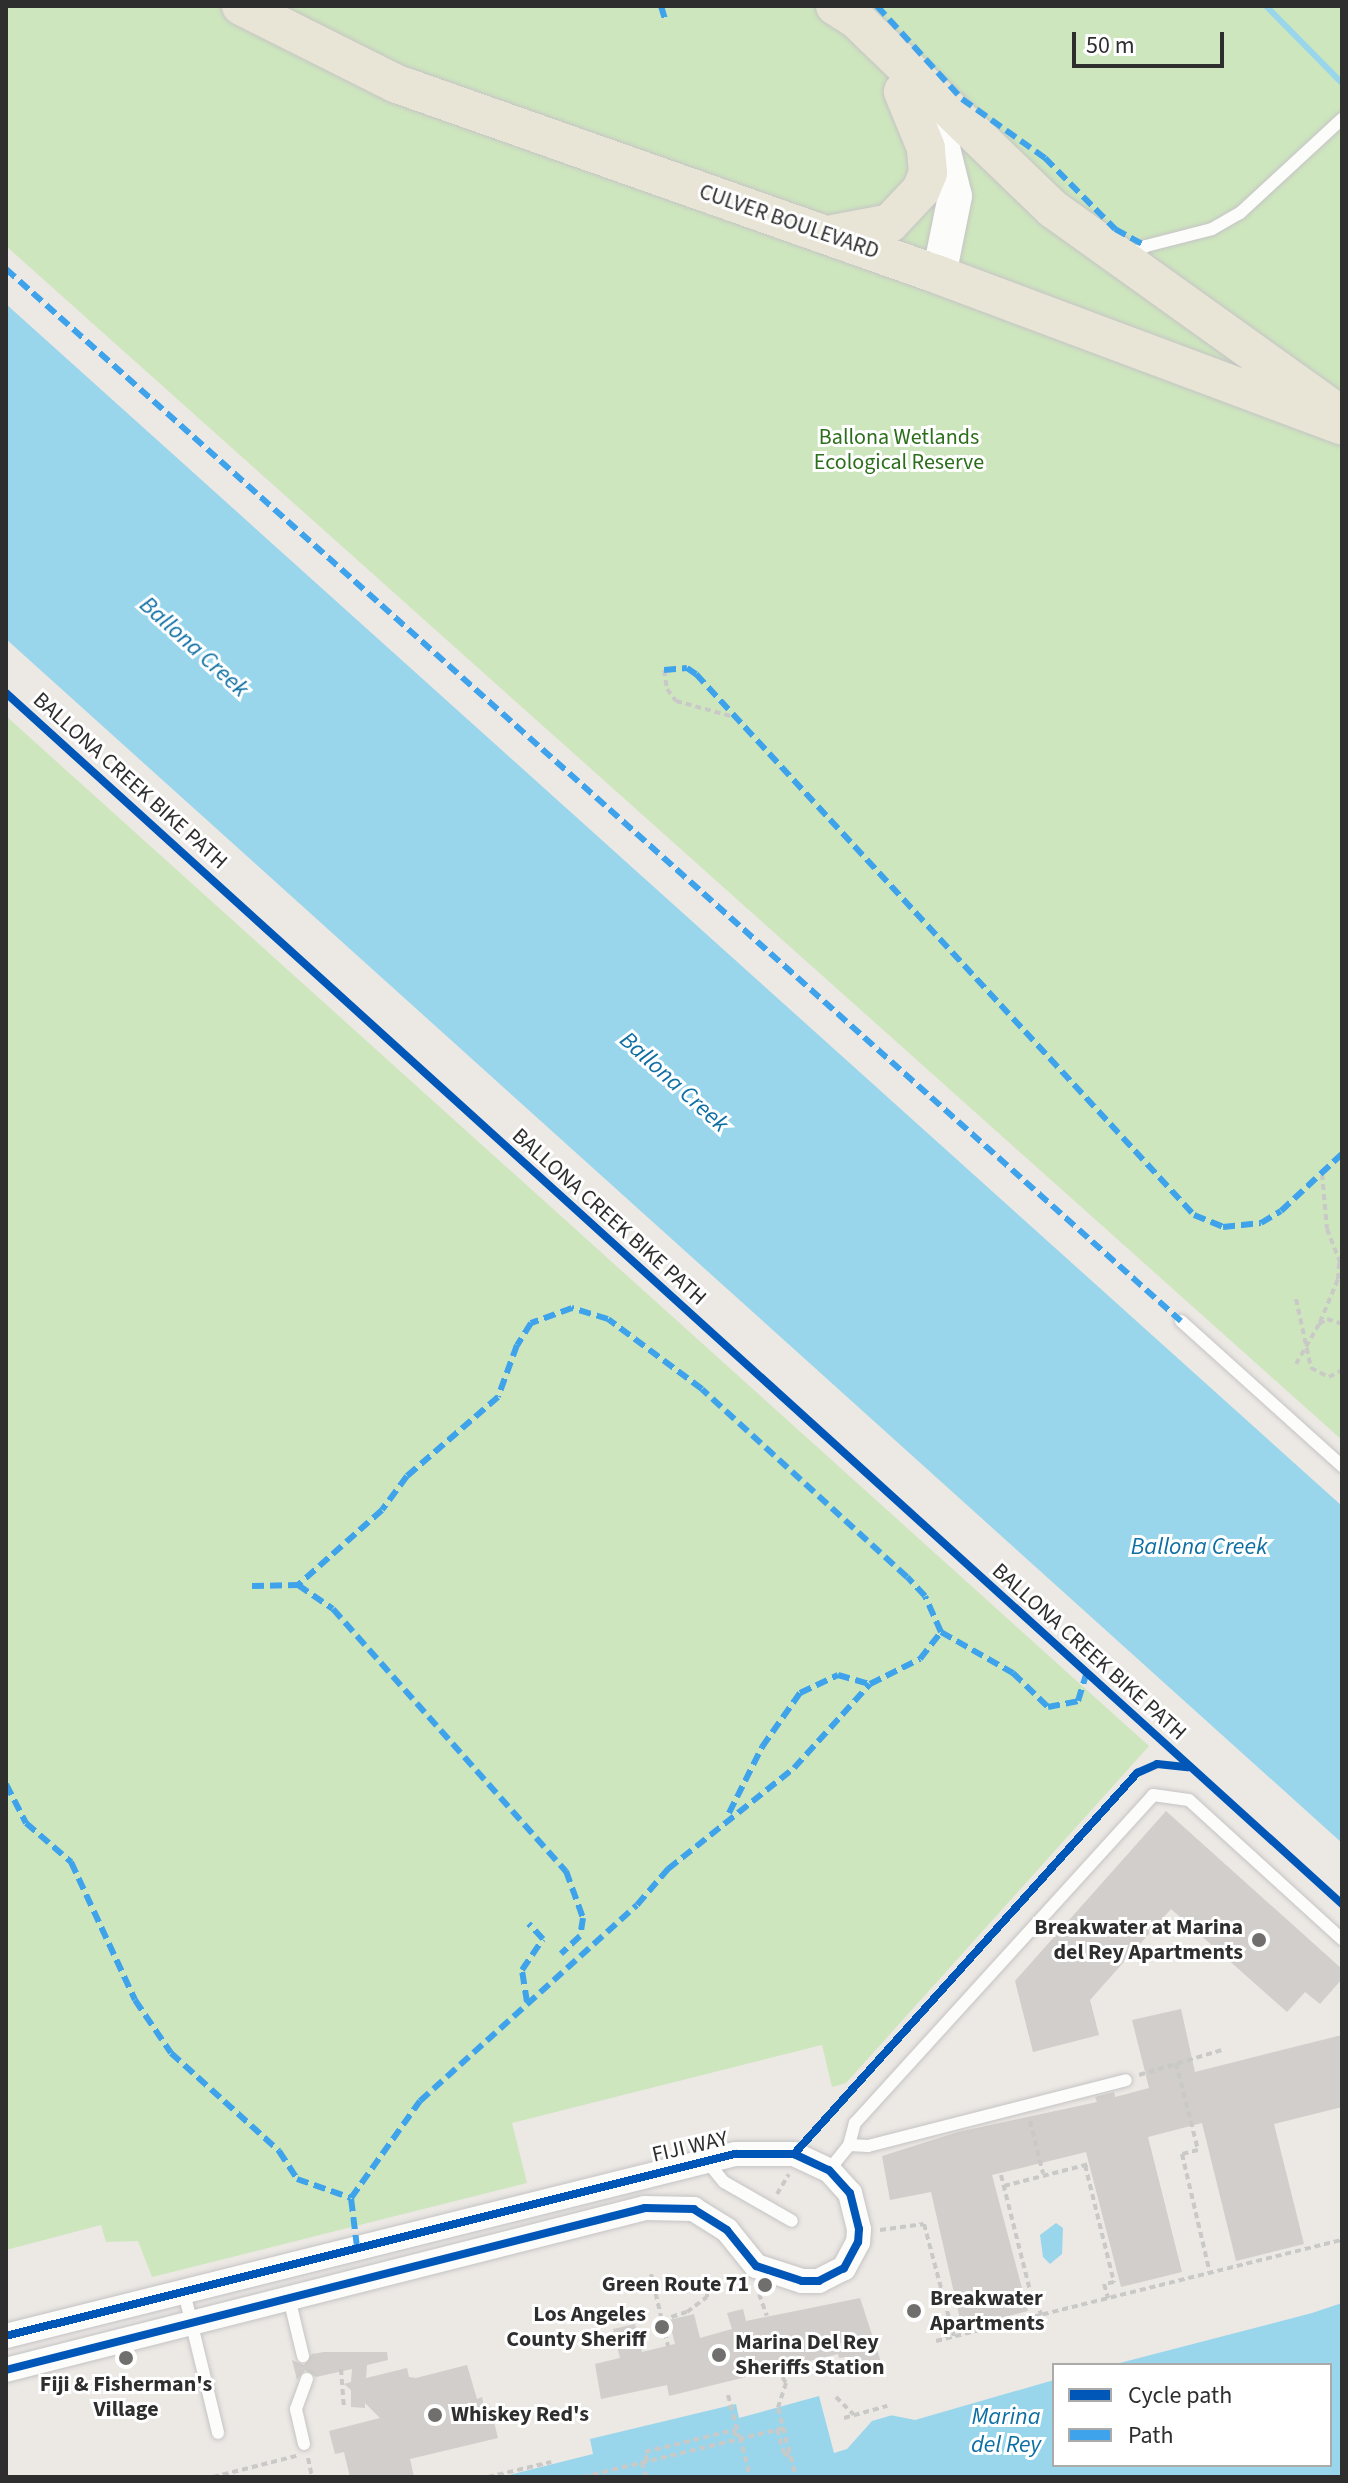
<!DOCTYPE html>
<html>
<head>
<meta charset="utf-8">
<style>
  body { margin:0 }
  #map { position:relative; width:1348px; height:2483px; overflow:hidden; background:#ece8e4; font-family:"Source Sans 3",sans-serif }
  div>[style] { position:absolute }
  [style*='--x'] { left:calc(var(--x)*1px); top:calc(var(--y)*1px); width:calc(var(--w)*1px); rotate:calc(var(--a)*1deg) }
  .green>* { inset:0; background:#cee6be }
  .water>* { inset:0; background:#99d6ec }
  .pier>* { inset:0; background:#ece8e4 }
  .stream>* { height:6px; margin:-3px; padding:0 3px; transform-origin:3px; border-radius:3px; background:#99d6ec }
  .building>* { inset:0; background:#d1cecb }
  .path>* { height:4px; margin-top:-2px; transform-origin:0; background:repeating-linear-gradient(90deg,#c9c9c8 0 6px,transparent 0 10px) }
  .roads { filter:drop-shadow(0 0 2px #c5c4c5) drop-shadow(0 0 2px #c5c4c5) }
  .lane>* { height:12px; margin:-6px; padding:0 6px; transform-origin:6px; border-radius:6px; background:#fcfcfb }
  .street>* { height:24px; margin:-12px; padding:0 12px; transform-origin:12px; border-radius:12px; background:#fcfcfb }
  .secondary>* { height:34px; margin:-17px; padding:0 17px; transform-origin:17px; border-radius:17px; background:#fcfcfb }
  .primary>* { height:38px; margin:-19px; padding:0 19px; transform-origin:19px; border-radius:19px; background:#e8e4d6 }
  .quiet>* { height:6px; margin-top:-3px; transform-origin:0; background:repeating-linear-gradient(90deg,#3ea3eb 0 12px,transparent 0 18px) }
  .cycleway>* { height:8px; margin:-4px; padding:0 4px; transform-origin:4px; border-radius:4px; background:#0057b8 }
  .dots>* { width:22px; height:22px; translate:-50% -50%; box-sizing:border-box; border:4px solid #fff; border-radius:50% }
  span { translate:-50% -50%; white-space:nowrap; text-align:center; line-height:1.15; -webkit-text-stroke:6px #fff; paint-order:stroke }
  .street-label { font-size:22px; color:#2e2e2e }
  .park-label { font-size:22px; color:#2c6e1b }
  .poi-label { font-size:22px; color:#2e2e2e; font-weight:700 }
  .right { translate:-100% -50%; text-align:right }
  .left { translate:0 -50%; text-align:left }
  .water-label { font-size:24px; color:#0d6fa3; font-style:italic }
  .frame { position:absolute; inset:0; border:8px solid #2e2e2e; pointer-events:none }
  .legend { position:absolute; left:1052px; top:2363px; width:280px; height:104px; box-sizing:border-box; background:#fff; border:2px solid #ababab; margin:0; padding:10px 14px; list-style:none; font-size:24px; color:#2e2e2e }
  .legend li { display:flex; align-items:center; gap:16px; height:40px }
  .legend b { width:40px; border:2px solid #ababab }
  .scale { position:absolute; left:1072px; top:32px; width:152px; height:36px; box-sizing:border-box; border:4px solid #2e2e2e; border-top:0; padding-left:10px; font-size:24px; line-height:28px; white-space:nowrap; color:#2e2e2e; -webkit-text-stroke:6px #fff; paint-order:stroke }
</style>
</head>
<body>
<div id="map">
  <div class="green">
    <div style="clip-path:polygon(6px 6px,1342px 6px,1342px 1440px,6px 246px)"></div>
    <div style="clip-path:polygon(6px 716px,1149px 1746px,846px 2083px,832px 2087px,822px 2045px,512px 2123px,527px 2183px,152px 2277px,138px 2241px,106px 2242px,101px 2225px,6px 2250px)"></div>
  </div>
  <div class="water">
    <div style="clip-path:polygon(6px 304px,1342px 1506px,1342px 1843px,6px 639px)"></div>
    <div style="clip-path:polygon(1056px 2223px,1063px 2228px,1062px 2254px,1050px 2264px,1043px 2257px,1040px 2235px)"></div>
    <div style="clip-path:polygon(1342px 2294px,1342px 2477px,501px 2477px,593px 2454px,590px 2439px,736px 2404px,739px 2418px,819px 2396px,834px 2453px,847px 2449px,872px 2421px,1054px 2368px,1054px 2465px,1330px 2465px,1330px 2365px,1066px 2365px)"></div>
  </div>
  <div class="pier">
    <div style="clip-path:polygon(1342px 2290px,1342px 2303px,1312px 2313px,1112px 2365px,1062px 2365px,1149px 2338px)"></div>
    <div style="clip-path:polygon(1056px 2365px,1054px 2380px,915px 2420px,890px 2415px)"></div>
  </div>
  <div class="stream">
    <div style="--x:1266;--y:6;--w:108;--a:45.4"></div>
  </div>
  <div class="building">
    <div style="clip-path:polygon(1166px 1811px,1342px 1969px,1342px 1979px,1320px 2004px,1305px 1992px,1287px 2012px,1171px 1909px,1090px 2000px,1099px 2035px,1033px 2052px,1015px 1981px)"></div>
    <div style="clip-path:polygon(1181px 2009px,1195px 2072px,1342px 2035px,1342px 2107px,1274px 2124px,1304px 2244px,1236px 2261px,1202px 2123px,1148px 2137px,1182px 2272px,1121px 2287px,1086px 2152px,992px 2175px,1028px 2311px,962px 2328px,931px 2192px,890px 2200px,882px 2156px,958px 2132px,1097px 2102px,1095px 2097px,1114px 2092px,1115px 2097px,1149px 2088px,1132px 2020px)"></div>
    <div style="clip-path:polygon(860px 2298px,881px 2362px,851px 2370px,847px 2357px,839px 2358px,838px 2354px,669px 2396px,667px 2385px,601px 2399px,595px 2364px,620px 2358px,613px 2329px,635px 2324px,642px 2352px,675px 2344px,669px 2320px,694px 2314px,700px 2338px,732px 2329px,727px 2313px,743px 2309px,746px 2321px)"></div>
    <div style="clip-path:polygon(324px 2352px,387px 2352px,388px 2360px,367px 2365px,366px 2378px,407px 2368px,409px 2377px,416px 2378px,467px 2365px,477px 2399px,482px 2397px,484px 2407px,490px 2406px,498px 2438px,410px 2459px,414px 2477px,350px 2477px,344px 2452px,335px 2454px,329px 2431px,380px 2418px,365px 2403px,365px 2408px,351px 2407px,351px 2390px,344px 2384px,351px 2382px,352px 2369px,316px 2377px,305px 2370px,297px 2380px,292px 2360px,304px 2365px,312px 2354px)"></div>
  </div>
  <div class="path">
    <div style="--x:664;--y:670;--w:19;--a:81"></div>
    <div style="--x:667;--y:689;--w:15;--a:53"></div>
    <div style="--x:676;--y:701;--w:60;--a:15.4"></div>
    <div style="--x:1322;--y:1174;--w:55;--a:84.8"></div>
    <div style="--x:1327;--y:1229;--w:41;--a:68.5"></div>
    <div style="--x:1296;--y:1299;--w:71;--a:77.7"></div>
    <div style="--x:1311;--y:1368;--w:20;--a:27"></div>
    <div style="--x:1329;--y:1377;--w:15;--a:-28"></div>
    <div style="--x:1320;--y:1322;--w:47;--a:-67.3"></div>
    <div style="--x:1338;--y:1279;--w:16;--a:-86"></div>
    <div style="--x:1296;--y:1364;--w:46;--a:-60.1"></div>
    <div style="--x:1319;--y:1324;--w:9;--a:-32"></div>
    <div style="--x:1327;--y:1319;--w:16;--a:18"></div>
    <div style="--x:1176;--y:2063;--w:90;--a:75.8"></div>
    <div style="--x:1198;--y:2150;--w:16;--a:166"></div>
    <div style="--x:1182;--y:2154;--w:122;--a:76.8"></div>
    <div style="--x:1139;--y:2075;--w:87;--a:-16.8"></div>
    <div style="--x:1030;--y:2121;--w:54;--a:76"></div>
    <div style="--x:1085;--y:2165;--w:121;--a:76.1"></div>
    <div style="--x:1114;--y:2282;--w:10;--a:169"></div>
    <div style="--x:1104;--y:2284;--w:15;--a:74"></div>
    <div style="--x:1001;--y:2175;--w:131;--a:75.9"></div>
    <div style="--x:1033;--y:2302;--w:4;--a:-14"></div>
    <div style="--x:1037;--y:2301;--w:15;--a:74"></div>
    <div style="--x:1004;--y:2186;--w:88;--a:-14.5"></div>
    <div style="--x:777;--y:2194;--w:23;--a:-59"></div>
    <div style="--x:880;--y:2230;--w:44;--a:-7.8"></div>
    <div style="--x:924;--y:2224;--w:117;--a:75.1"></div>
    <div style="--x:651;--y:2274;--w:74;--a:76.7"></div>
    <div style="--x:759;--y:2294;--w:23;--a:70"></div>
    <div style="--x:662;--y:2320;--w:26;--a:-18"></div>
    <div style="--x:687;--y:2312;--w:25;--a:-37"></div>
    <div style="--x:707;--y:2297;--w:6;--a:-90"></div>
    <div style="--x:936;--y:2341;--w:418;--a:-14"></div>
    <div style="--x:341;--y:2369;--w:40;--a:85.7"></div>
    <div style="--x:777;--y:2369;--w:17;--a:57"></div>
    <div style="--x:786;--y:2383;--w:26;--a:108"></div>
    <div style="--x:778;--y:2408;--w:71;--a:75.4"></div>
    <div style="--x:728;--y:2395;--w:43;--a:75.3"></div>
    <div style="--x:836;--y:2397;--w:25;--a:45"></div>
    <div style="--x:844;--y:2418;--w:45;--a:-15.6"></div>
    <div style="--x:777;--y:2429;--w:25;--a:74"></div>
    <div style="--x:784;--y:2453;--w:8;--a:30"></div>
    <div style="--x:740;--y:2437;--w:41;--a:76"></div>
    <div style="--x:308;--y:2458;--w:19;--a:78"></div>
    <div style="--x:647;--y:2461;--w:9;--a:-103"></div>
    <div style="--x:645;--y:2452;--w:92;--a:-13.9"></div>
    <div style="--x:734;--y:2430;--w:8;--a:76"></div>
    <div style="--x:642;--y:2462;--w:16;--a:75"></div>
    <div style="--x:213;--y:2477;--w:86;--a:-14.2"></div>
    <div style="--x:488;--y:2477;--w:65;--a:-13.4"></div>
    <div style="--x:583;--y:2477;--w:207;--a:-13.7"></div>
  </div>
  <div class="roads">
    <div class="lane">
      <div style="--x:1129;--y:257;--w:20;--a:-33"></div>
      <div style="--x:1146;--y:246;--w:68;--a:-14.4"></div>
      <div style="--x:1212;--y:229;--w:32;--a:-30"></div>
      <div style="--x:1240;--y:213;--w:139;--a:-42.7"></div>
      <div style="--x:1181;--y:1321;--w:217;--a:42"></div>
      <div style="--x:849;--y:2145;--w:19;--a:3"></div>
      <div style="--x:868;--y:2146;--w:266;--a:-14.3"></div>
      <div style="--x:706;--y:2160;--w:28;--a:51"></div>
      <div style="--x:724;--y:2182;--w:78;--a:29.8"></div>
      <div style="--x:829;--y:2170;--w:32;--a:-51"></div>
      <div style="--x:849;--y:2145;--w:23;--a:-75"></div>
      <div style="--x:855;--y:2123;--w:443;--a:-47.7"></div>
      <div style="--x:1153;--y:1795;--w:36;--a:8"></div>
      <div style="--x:1189;--y:1800;--w:207;--a:42.3"></div>
      <div style="--x:184;--y:2292;--w:145;--a:76.4"></div>
      <div style="--x:289;--y:2298;--w:60;--a:76.4"></div>
      <div style="--x:304;--y:2444;--w:36;--a:-103"></div>
      <div style="--x:296;--y:2409;--w:32;--a:-70"></div>
    </div>
    <div class="street">
      <div style="--x:6;--y:2336;--w:751;--a:-14.02"></div>
      <div style="--x:735;--y:2154;--w:59;--a:0"></div>
      <div style="--x:794;--y:2154;--w:38;--a:25"></div>
      <div style="--x:829;--y:2170;--w:31;--a:48"></div>
      <div style="--x:850;--y:2193;--w:37;--a:76"></div>
      <div style="--x:859;--y:2229;--w:13;--a:94"></div>
      <div style="--x:858;--y:2242;--w:30;--a:118"></div>
      <div style="--x:844;--y:2268;--w:28;--a:153"></div>
      <div style="--x:819;--y:2281;--w:17;--a:180"></div>
      <div style="--x:802;--y:2281;--w:48;--a:-161.9"></div>
      <div style="--x:756;--y:2266;--w:46;--a:-128.9"></div>
      <div style="--x:727;--y:2230;--w:39;--a:-148"></div>
      <div style="--x:694;--y:2209;--w:49;--a:-178.8"></div>
      <div style="--x:645;--y:2208;--w:659;--a:165.77"></div>
    </div>
    <div class="secondary">
      <div style="--x:923;--y:117;--w:37;--a:57"></div>
      <div style="--x:943;--y:148;--w:49;--a:76"></div>
      <div style="--x:955;--y:196;--w:81;--a:101.4"></div>
    </div>
    <div class="primary">
      <div style="--x:241;--y:6;--w:174;--a:26.6"></div>
      <div style="--x:397;--y:84;--w:575;--a:19.41"></div>
      <div style="--x:939;--y:275;--w:430;--a:20.5"></div>
      <div style="--x:835;--y:6;--w:26;--a:32"></div>
      <div style="--x:857;--y:20;--w:272;--a:44"></div>
      <div style="--x:1053;--y:209;--w:349;--a:35.6"></div>
      <div style="--x:833;--y:234;--w:58;--a:-10.9"></div>
      <div style="--x:890;--y:223;--w:45;--a:-46.8"></div>
      <div style="--x:921;--y:190;--w:18;--a:-68"></div>
      <div style="--x:928;--y:173;--w:25;--a:-95"></div>
      <div style="--x:926;--y:148;--w:61;--a:-112.3"></div>
    </div>
  </div>
  <div class="quiet">
    <div style="--x:661;--y:6;--w:17;--a:73"></div>
    <div style="--x:877;--y:6;--w:126;--a:47.6"></div>
    <div style="--x:962;--y:99;--w:102;--a:35.4"></div>
    <div style="--x:1045;--y:158;--w:100;--a:45.4"></div>
    <div style="--x:1115;--y:229;--w:35;--a:29"></div>
    <div style="--x:6;--y:269;--w:1577;--a:41.84"></div>
    <div style="--x:664;--y:670;--w:23;--a:-5"></div>
    <div style="--x:687;--y:668;--w:11;--a:34"></div>
    <div style="--x:696;--y:674;--w:735;--a:47.37"></div>
    <div style="--x:1194;--y:1215;--w:31;--a:22"></div>
    <div style="--x:1223;--y:1227;--w:38;--a:-6"></div>
    <div style="--x:1261;--y:1223;--w:23;--a:-31"></div>
    <div style="--x:1281;--y:1211;--w:83;--a:-43.1"></div>
    <div style="--x:252;--y:1586;--w:46;--a:-1.2"></div>
    <div style="--x:941;--y:1632;--w:83;--a:29.7"></div>
    <div style="--x:1013;--y:1673;--w:49;--a:44.2"></div>
    <div style="--x:1048;--y:1707;--w:31;--a:-11"></div>
    <div style="--x:1078;--y:1701;--w:28;--a:-73"></div>
    <div style="--x:6;--y:1784;--w:44;--a:62.9"></div>
    <div style="--x:26;--y:1823;--w:60;--a:40.9"></div>
    <div style="--x:71;--y:1862;--w:152;--a:65.1"></div>
    <div style="--x:135;--y:2000;--w:64;--a:55.8"></div>
    <div style="--x:171;--y:2053;--w:146;--a:42.2"></div>
    <div style="--x:279;--y:2151;--w:33;--a:57"></div>
    <div style="--x:297;--y:2179;--w:57;--a:19.4"></div>
    <div style="--x:729;--y:1813;--w:74;--a:-63.4"></div>
    <div style="--x:762;--y:1747;--w:66;--a:-54.9"></div>
    <div style="--x:800;--y:1693;--w:42;--a:-25.3"></div>
    <div style="--x:838;--y:1675;--w:33;--a:16"></div>
    <div style="--x:527;--y:2002;--w:32;--a:-99"></div>
    <div style="--x:522;--y:1970;--w:37;--a:-56"></div>
    <div style="--x:543;--y:1939;--w:21;--a:-133"></div>
    <div style="--x:357;--y:2247;--w:49;--a:-97"></div>
    <div style="--x:351;--y:2198;--w:119;--a:-54.6"></div>
    <div style="--x:420;--y:2101;--w:292;--a:-42.1"></div>
    <div style="--x:637;--y:1905;--w:48;--a:-49.3"></div>
    <div style="--x:668;--y:1869;--w:161;--a:-38.7"></div>
    <div style="--x:794;--y:1768;--w:113;--a:-47.9"></div>
    <div style="--x:870;--y:1684;--w:56;--a:-26.6"></div>
    <div style="--x:920;--y:1659;--w:34;--a:-52"></div>
    <div style="--x:941;--y:1632;--w:39;--a:-114"></div>
    <div style="--x:925;--y:1596;--w:26;--a:-133"></div>
    <div style="--x:907;--y:1577;--w:278;--a:-137.5"></div>
    <div style="--x:702;--y:1389;--w:117;--a:-143.3"></div>
    <div style="--x:608;--y:1319;--w:38;--a:-163"></div>
    <div style="--x:572;--y:1308;--w:44;--a:159.9"></div>
    <div style="--x:531;--y:1323;--w:26;--a:122"></div>
    <div style="--x:517;--y:1345;--w:55;--a:110.1"></div>
    <div style="--x:498;--y:1397;--w:121;--a:139"></div>
    <div style="--x:407;--y:1476;--w:42;--a:126.3"></div>
    <div style="--x:382;--y:1510;--w:113;--a:138.2"></div>
    <div style="--x:298;--y:1585;--w:42;--a:34.4"></div>
    <div style="--x:333;--y:1609;--w:351;--a:48.4"></div>
    <div style="--x:566;--y:1871;--w:50;--a:70.1"></div>
    <div style="--x:583;--y:1918;--w:18;--a:99"></div>
    <div style="--x:580;--y:1936;--w:26;--a:137"></div>
  </div>
  <div class="cycleway">
    <div style="--x:6;--y:693;--w:1803;--a:42.19"></div>
    <div style="--x:794;--y:2154;--w:513;--a:-48"></div>
    <div style="--x:1137;--y:1773;--w:22;--a:-24"></div>
    <div style="--x:1157;--y:1764;--w:31;--a:6"></div>
    <div style="--x:6;--y:2336;--w:751;--a:-14.02"></div>
    <div style="--x:735;--y:2154;--w:59;--a:0"></div>
    <div style="--x:794;--y:2154;--w:38;--a:25"></div>
    <div style="--x:829;--y:2170;--w:31;--a:48"></div>
    <div style="--x:850;--y:2193;--w:37;--a:76"></div>
    <div style="--x:859;--y:2229;--w:13;--a:94"></div>
    <div style="--x:858;--y:2242;--w:30;--a:118"></div>
    <div style="--x:844;--y:2268;--w:28;--a:153"></div>
    <div style="--x:819;--y:2281;--w:17;--a:180"></div>
    <div style="--x:802;--y:2281;--w:48;--a:-161.9"></div>
    <div style="--x:756;--y:2266;--w:46;--a:-128.9"></div>
    <div style="--x:727;--y:2230;--w:39;--a:-148"></div>
    <div style="--x:694;--y:2209;--w:49;--a:-178.8"></div>
    <div style="--x:645;--y:2208;--w:659;--a:165.77"></div>
  </div>
  <div class="dots">
    <div style="left:1259px;top:1940px;background:#706f6e"></div>
    <div style="left:765px;top:2285px;background:#706f6e"></div>
    <div style="left:914px;top:2311px;background:#706f6e"></div>
    <div style="left:662px;top:2327px;background:#706f6e"></div>
    <div style="left:719px;top:2355px;background:#706f6e"></div>
    <div style="left:126px;top:2358px;background:#706f6e"></div>
    <div style="left:435px;top:2415px;background:#706f6e"></div>
  </div>
  <div class="street-label">
    <span style="left:789px;top:222px;rotate:19deg">CULVER BOULEVARD</span>
    <span style="left:130px;top:781px;rotate:42deg">BALLONA CREEK BIKE PATH</span>
    <span style="left:609px;top:1217px;rotate:42deg">BALLONA CREEK BIKE PATH</span>
    <span style="left:1089px;top:1652px;rotate:42deg">BALLONA CREEK BIKE PATH</span>
    <span style="left:690px;top:2147px;rotate:-13deg">FIJI WAY</span>
  </div>
  <div class="park-label">
    <span style="left:899px;top:450px">Ballona Wetlands<br>Ecological Reserve</span>
  </div>
  <div class="poi-label">
    <span class="right" style="left:1243px;top:1940px">Breakwater at Marina<br>del Rey Apartments</span>
    <span class="right" style="left:749px;top:2285px">Green Route 71</span>
    <span class="left" style="left:930px;top:2311px">Breakwater<br>Apartments</span>
    <span class="right" style="left:646px;top:2327px">Los Angeles<br>County Sheriff</span>
    <span class="left" style="left:735px;top:2355px">Marina Del Rey<br>Sheriffs Station</span>
    <span style="left:126px;top:2397px">Fiji &amp; Fisherman's<br>Village</span>
    <span class="left" style="left:451px;top:2415px">Whiskey Red's</span>
  </div>
  <div class="water-label">
    <span style="left:194px;top:647px;rotate:42deg">Ballona Creek</span>
    <span style="left:674px;top:1082px;rotate:42deg">Ballona Creek</span>
    <span style="left:1199px;top:1547px">Ballona Creek</span>
    <span style="left:1006px;top:2431px">Marina<br>del Rey</span>
  </div>
  <div class="frame"></div>
  <ul class="legend">
  <li><b style="height:10px;background:#0057b8"></b>Cycle path</li>
  <li><b style="height:10px;background:#3ea3eb"></b>Path</li>
  </ul>
  <div class="scale">50 m</div>
</div>
</body>
</html>
